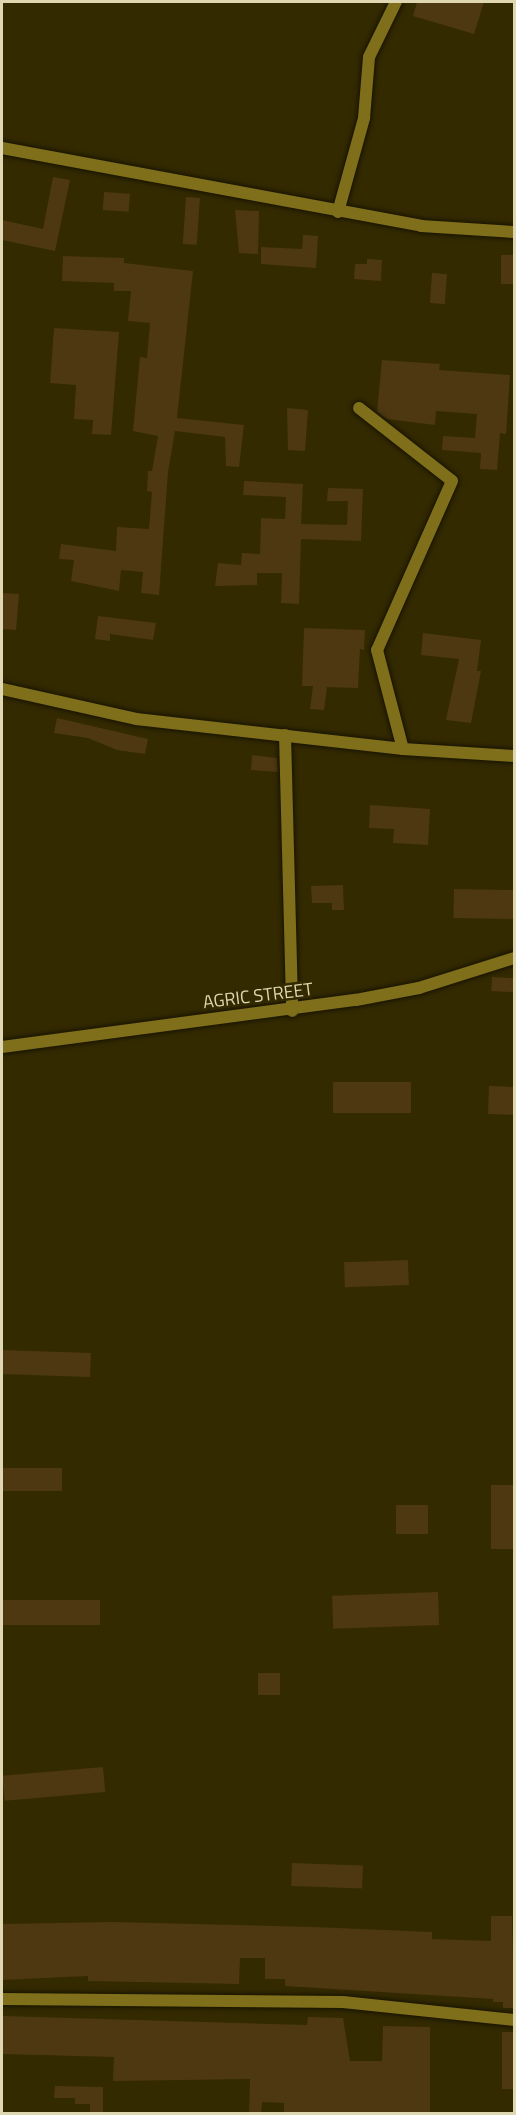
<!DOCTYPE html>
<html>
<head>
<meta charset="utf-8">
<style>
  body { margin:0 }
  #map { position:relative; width:516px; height:2115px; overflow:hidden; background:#332a00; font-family:"Titillium Web",sans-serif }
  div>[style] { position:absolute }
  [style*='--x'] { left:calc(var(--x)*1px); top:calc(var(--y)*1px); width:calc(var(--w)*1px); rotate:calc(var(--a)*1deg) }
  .building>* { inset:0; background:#4e3812; transform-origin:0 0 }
  .roads { filter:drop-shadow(0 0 2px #181300) drop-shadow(0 0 2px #181300) }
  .street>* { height:12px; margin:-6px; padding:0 6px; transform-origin:6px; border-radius:6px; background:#7f6f1a }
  span { translate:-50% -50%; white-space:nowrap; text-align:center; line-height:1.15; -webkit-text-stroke:5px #332a00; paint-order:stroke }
  .street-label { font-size:18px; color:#ded7b1 }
  .frame { position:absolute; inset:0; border:3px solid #ded7b1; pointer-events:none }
</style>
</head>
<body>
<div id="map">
  <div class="building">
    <div style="clip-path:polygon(417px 2px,484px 2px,474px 34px,413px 16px)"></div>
    <div style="clip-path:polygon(53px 177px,70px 180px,55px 251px,2px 240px,2px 220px,43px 229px)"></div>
    <div style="left:104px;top:192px;width:26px;height:18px;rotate:4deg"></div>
    <div style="left:186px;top:197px;width:14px;height:47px;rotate:4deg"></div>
    <div style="clip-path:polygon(235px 210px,259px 211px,258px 254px,239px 253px)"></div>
    <div style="clip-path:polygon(303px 235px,318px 236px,316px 268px,261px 264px,261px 247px,302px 249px)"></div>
    <div style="left:501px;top:255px;width:13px;height:29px"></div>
    <div style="clip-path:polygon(63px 256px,124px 258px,124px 263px,193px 271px,177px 418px,244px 425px,239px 467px,226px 466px,225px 437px,175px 431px,168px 472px,159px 595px,141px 593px,143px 572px,121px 570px,119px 591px,71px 581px,74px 560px,59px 559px,61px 544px,116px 551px,117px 527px,149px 529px,152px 492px,147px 491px,148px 471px,152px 471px,158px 436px,133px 431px,140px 357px,147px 358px,150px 323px,128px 321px,131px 291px,114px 291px,114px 283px,62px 281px)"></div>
    <div style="clip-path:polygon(367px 259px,382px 260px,381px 281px,354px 279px,355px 264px,367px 264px)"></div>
    <div style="left:432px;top:273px;width:15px;height:30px;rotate:4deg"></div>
    <div style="clip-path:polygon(54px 328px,119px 332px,111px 435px,92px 434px,93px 420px,74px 419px,76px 385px,50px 383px)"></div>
    <div style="clip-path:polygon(382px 360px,440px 364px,439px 370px,510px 375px,506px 434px,500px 433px,497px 470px,480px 469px,481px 453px,442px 450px,443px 436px,475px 438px,477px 414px,436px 411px,435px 425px,387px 419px,377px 412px)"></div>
    <div style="clip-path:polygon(287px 408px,308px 410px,305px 451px,288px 450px)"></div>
    <div style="clip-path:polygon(244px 481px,303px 484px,301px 524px,347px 525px,348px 501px,327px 501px,328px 488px,363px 489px,361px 541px,301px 539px,299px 604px,281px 603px,282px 573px,257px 573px,257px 585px,215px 586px,218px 563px,241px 565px,242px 553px,260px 554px,261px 518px,285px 519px,286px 497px,243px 495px)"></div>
    <div style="clip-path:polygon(2px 593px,19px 594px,16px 630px,2px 629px)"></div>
    <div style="clip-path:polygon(98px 616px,156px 623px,153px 640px,110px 634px,110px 641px,95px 639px)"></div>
    <div style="clip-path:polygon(304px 628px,365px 630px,364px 650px,360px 649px,358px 688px,327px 687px,324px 710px,310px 709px,313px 686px,302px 686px)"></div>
    <div style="clip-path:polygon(423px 633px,481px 640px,477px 671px,481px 671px,471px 723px,446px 720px,459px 659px,421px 655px)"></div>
    <div style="clip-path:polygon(57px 718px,148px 739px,145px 754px,117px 750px,88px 738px,54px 733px)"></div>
    <div style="clip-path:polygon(252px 755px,277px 758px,278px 772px,251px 770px)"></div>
    <div style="clip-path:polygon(370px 805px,430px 809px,428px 845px,393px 843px,394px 829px,369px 828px)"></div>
    <div style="clip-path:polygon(343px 885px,344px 910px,332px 910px,332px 903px,312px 903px,311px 886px)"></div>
    <div style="left:454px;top:889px;width:60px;height:29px;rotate:1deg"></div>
    <div style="left:492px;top:977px;width:22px;height:14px;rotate:3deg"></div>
    <div style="left:333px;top:1082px;width:78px;height:31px"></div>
    <div style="left:489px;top:1086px;width:25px;height:28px;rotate:2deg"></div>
    <div style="left:408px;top:1260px;width:25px;height:64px;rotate:88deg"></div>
    <div style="left:2px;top:1350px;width:89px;height:24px;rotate:2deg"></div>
    <div style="left:2px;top:1468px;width:60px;height:23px"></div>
    <div style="left:491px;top:1485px;width:23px;height:64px"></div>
    <div style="left:396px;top:1505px;width:32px;height:29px"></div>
    <div style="left:438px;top:1592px;width:33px;height:106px;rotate:88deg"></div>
    <div style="left:2px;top:1600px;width:98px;height:25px"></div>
    <div style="left:258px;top:1673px;width:22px;height:22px"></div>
    <div style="left:103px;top:1767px;width:25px;height:101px;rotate:85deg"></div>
    <div style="left:292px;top:1863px;width:71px;height:23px;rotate:2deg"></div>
    <div style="clip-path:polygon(491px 1916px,512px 1916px,514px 2008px,503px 2008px,503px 2002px,493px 2002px,493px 1999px,285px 1986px,285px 1979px,265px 1979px,265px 1958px,240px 1958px,239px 1984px,88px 1981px,88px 1976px,2px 1980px,2px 1924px,112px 1922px,314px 1927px,432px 1932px,432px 1939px,491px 1941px)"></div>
    <div style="clip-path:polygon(2px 2016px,307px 2025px,308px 2017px,343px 2018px,350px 2061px,382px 2061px,383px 2026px,430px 2027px,430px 2114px,284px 2114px,284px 2103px,262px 2102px,261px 2114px,249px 2114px,250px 2079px,113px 2081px,114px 2057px,2px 2054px)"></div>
    <div style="left:502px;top:2032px;width:12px;height:57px"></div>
    <div style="clip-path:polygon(55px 2086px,103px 2087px,103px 2114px,90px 2114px,90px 2104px,75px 2104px,75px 2098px,54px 2098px)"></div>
  </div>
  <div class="roads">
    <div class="street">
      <div style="--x:2;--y:148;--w:426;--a:10.5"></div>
      <div style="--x:421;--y:226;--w:93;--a:3.7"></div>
      <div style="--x:338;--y:212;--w:98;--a:-74.5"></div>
      <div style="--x:364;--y:118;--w:61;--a:-85.3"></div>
      <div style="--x:369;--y:57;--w:61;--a:-63.9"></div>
      <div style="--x:359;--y:408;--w:118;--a:38.1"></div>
      <div style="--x:452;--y:481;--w:185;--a:113.9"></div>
      <div style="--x:377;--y:650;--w:102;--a:75.3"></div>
      <div style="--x:2;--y:689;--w:137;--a:12.6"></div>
      <div style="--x:136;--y:719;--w:269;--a:6.4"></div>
      <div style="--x:403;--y:749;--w:111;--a:3.6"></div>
      <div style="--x:285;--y:735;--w:276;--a:88.5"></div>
      <div style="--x:2;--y:1047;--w:357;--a:-7.6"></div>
      <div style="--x:356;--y:1000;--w:64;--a:-10.8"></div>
      <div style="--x:419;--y:988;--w:100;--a:-17.5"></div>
      <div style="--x:2;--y:1999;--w:341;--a:0.5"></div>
      <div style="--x:343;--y:2002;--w:172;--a:6"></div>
    </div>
  </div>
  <div class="street-label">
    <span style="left:258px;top:996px;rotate:-7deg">AGRIC STREET</span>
  </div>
  <div class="frame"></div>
</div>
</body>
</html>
